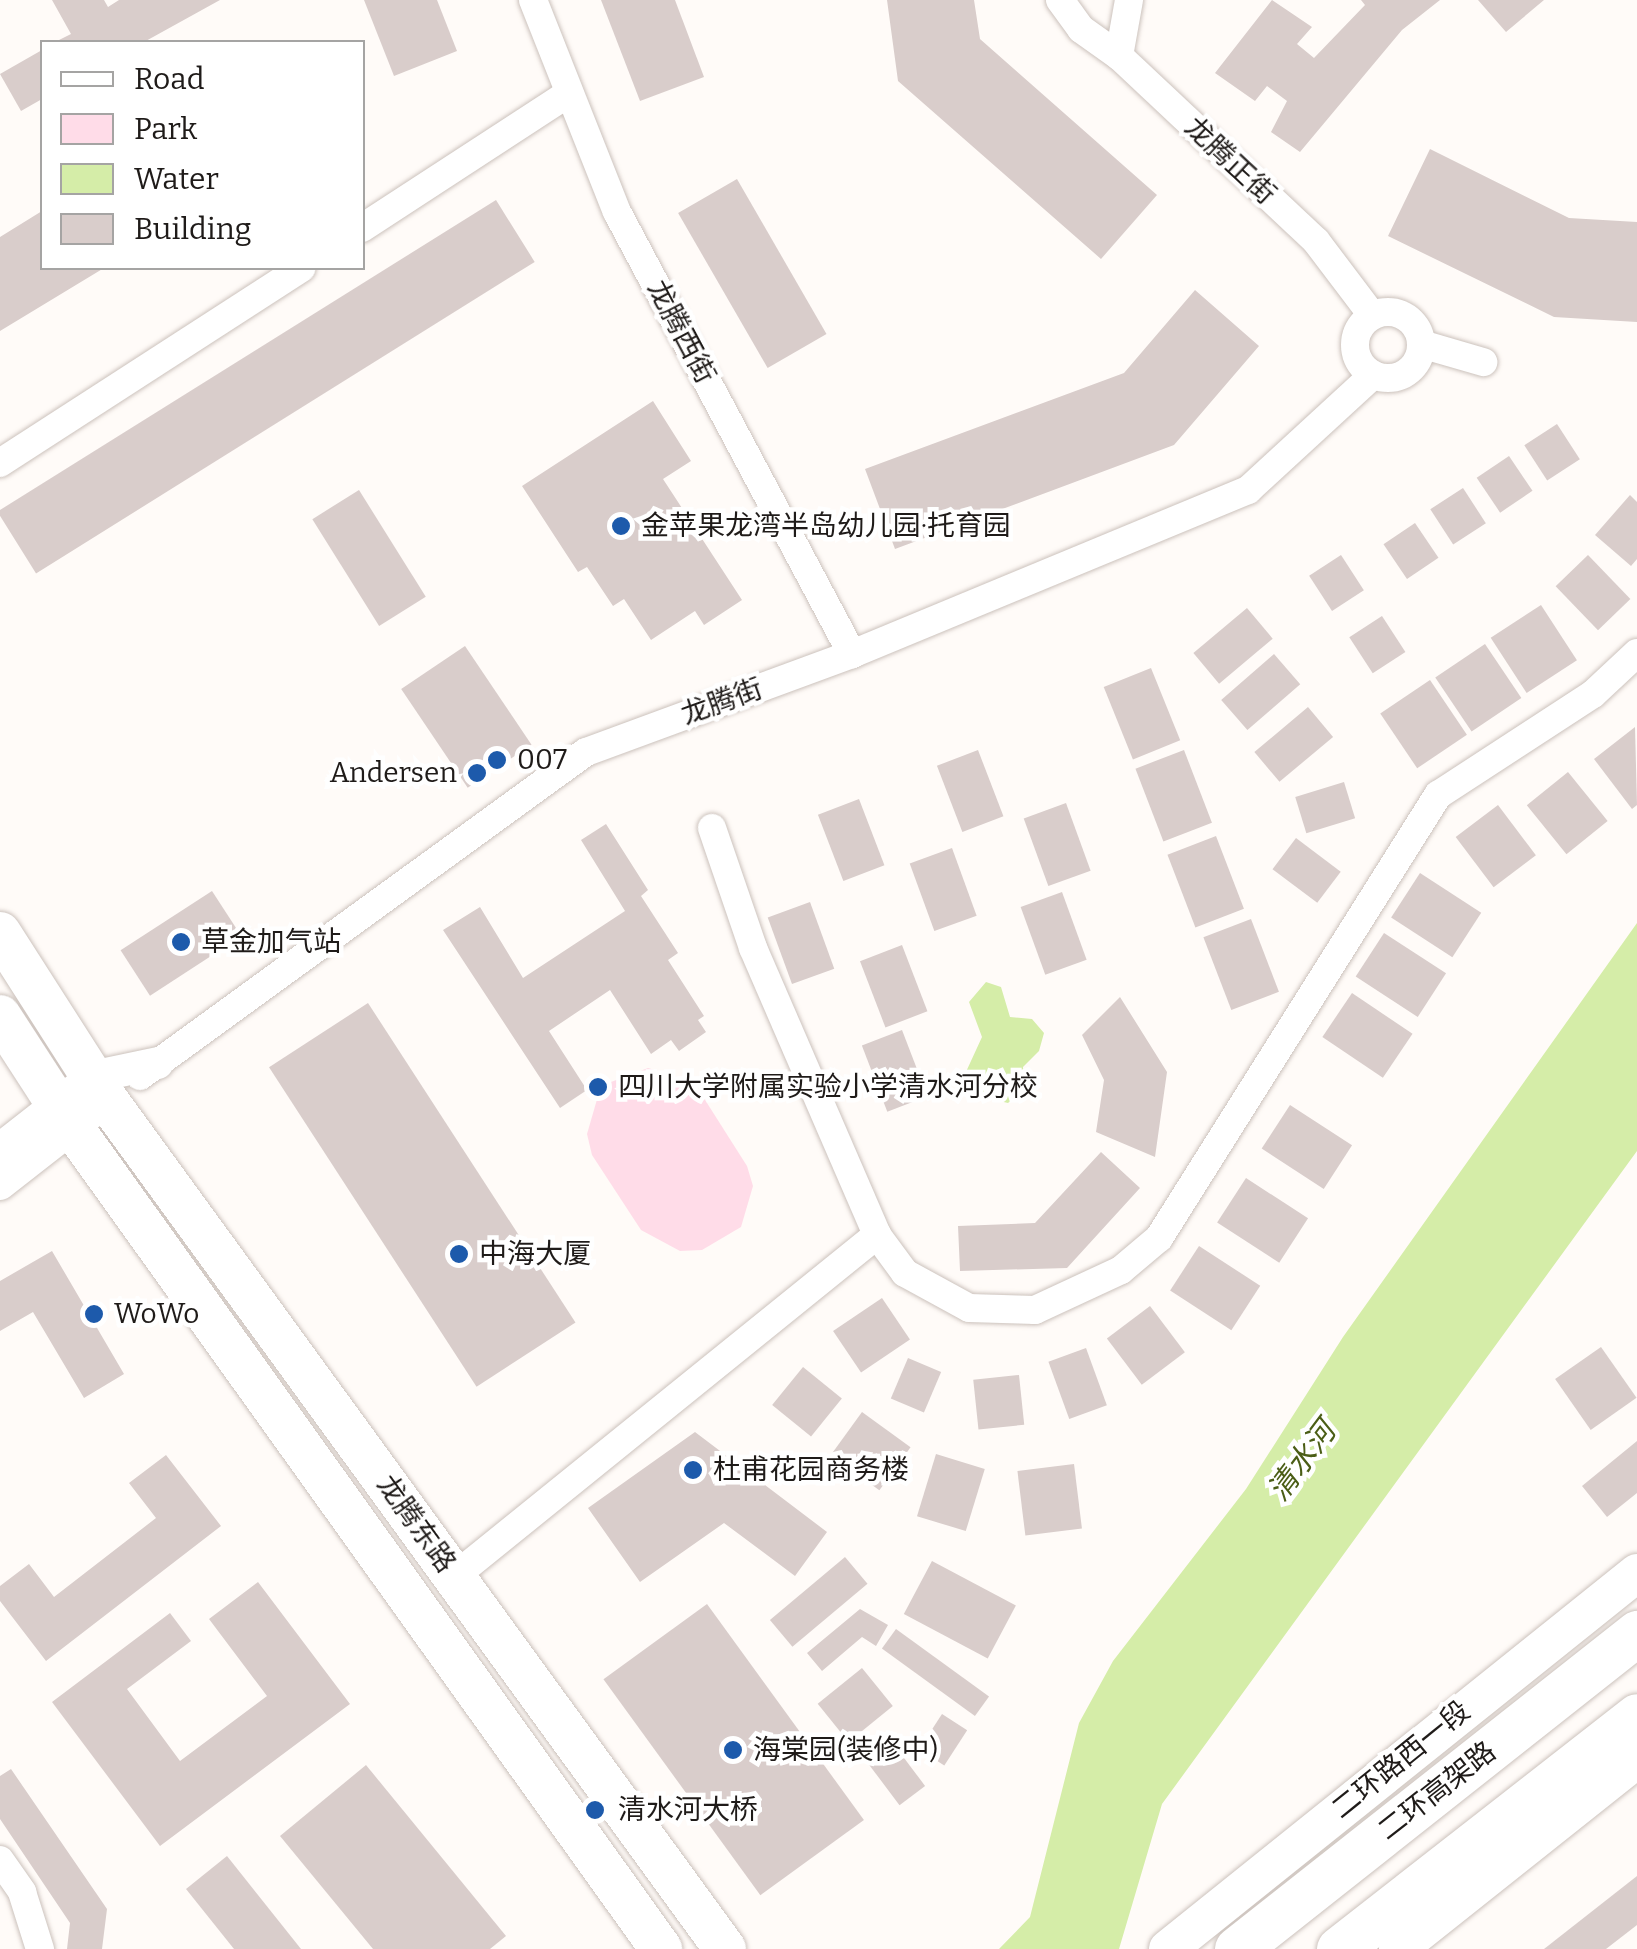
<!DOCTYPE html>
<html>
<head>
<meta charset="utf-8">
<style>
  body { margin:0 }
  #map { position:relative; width:1637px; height:1949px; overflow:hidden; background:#fffbf8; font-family:Bitter,"Noto Sans SC",serif }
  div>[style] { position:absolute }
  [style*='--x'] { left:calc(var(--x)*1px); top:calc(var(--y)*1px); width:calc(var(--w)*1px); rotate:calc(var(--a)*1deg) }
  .green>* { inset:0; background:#ffdce8 }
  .water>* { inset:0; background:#d5eda8 }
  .building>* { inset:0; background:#d9cdcb; transform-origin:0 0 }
  .roads { filter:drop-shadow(0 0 2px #ccc2bc) drop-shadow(0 0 2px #ccc2bc) }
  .minor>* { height:28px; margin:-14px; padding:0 14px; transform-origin:14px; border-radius:14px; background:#fff }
  .minor>.ring { margin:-14px; padding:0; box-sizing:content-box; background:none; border:28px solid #fff; border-radius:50% }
  .tertiary>* { height:32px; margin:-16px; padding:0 16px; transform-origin:16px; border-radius:16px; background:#fff }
  .secondary>* { height:38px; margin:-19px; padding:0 19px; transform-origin:19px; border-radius:19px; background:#fff }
  .primary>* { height:42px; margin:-21px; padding:0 21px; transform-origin:21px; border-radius:21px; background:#fff }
  .trunk>* { height:45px; margin:-22.5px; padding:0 22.5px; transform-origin:22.5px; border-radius:22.5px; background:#fff }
  .dots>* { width:28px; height:28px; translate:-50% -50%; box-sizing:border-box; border:5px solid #fff; border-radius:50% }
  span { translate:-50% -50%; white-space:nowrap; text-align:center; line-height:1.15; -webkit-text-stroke:9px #fff; paint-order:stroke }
  .street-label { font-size:28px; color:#1f1b19 }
  .poi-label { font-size:28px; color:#1f1b19 }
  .left { translate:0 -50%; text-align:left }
  .right { translate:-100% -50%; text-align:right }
  .water-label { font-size:30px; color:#4b5e16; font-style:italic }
  .legend { position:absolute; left:40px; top:40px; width:325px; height:230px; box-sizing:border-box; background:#fff; border:2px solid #a5a4a3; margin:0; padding:12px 18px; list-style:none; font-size:30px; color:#1f1b19 }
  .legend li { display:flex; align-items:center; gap:20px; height:50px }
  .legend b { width:50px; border:2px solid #a5a4a3 }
</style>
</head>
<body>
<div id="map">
  <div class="green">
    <div style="clip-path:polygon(648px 1068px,685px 1079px,700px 1092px,747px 1166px,753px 1186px,741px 1227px,702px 1250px,680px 1251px,641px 1230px,592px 1155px,587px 1134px,598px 1096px,611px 1082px)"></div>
  </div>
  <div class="water">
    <div style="clip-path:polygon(1637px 923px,1637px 1151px,1162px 1804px,1119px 1949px,999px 1949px,1030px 1917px,1079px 1723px,1113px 1661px,1246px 1489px,1343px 1337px)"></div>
    <div style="clip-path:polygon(986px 982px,1001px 987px,1010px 1017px,1032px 1019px,1044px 1033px,1039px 1051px,1023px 1067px,1024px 1088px,1008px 1103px,978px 1096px,965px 1074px,982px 1037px,969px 1002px)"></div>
  </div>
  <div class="building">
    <div style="clip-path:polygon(52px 0,104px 0,108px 7px,119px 0,220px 0,144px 42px,55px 42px,71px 34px)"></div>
    <div style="clip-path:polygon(364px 0,437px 0,457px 51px,394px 76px)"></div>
    <div style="clip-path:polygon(601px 0,675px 0,704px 77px,640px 101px)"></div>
    <div style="clip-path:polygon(887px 0,974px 0,980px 39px,1157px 195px,1101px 259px,898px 81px)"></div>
    <div style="clip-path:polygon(1272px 0,1312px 27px,1297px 44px,1314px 58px,1365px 5px,1361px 0,1440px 0,1402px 30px,1300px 152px,1271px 132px,1287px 101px,1267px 86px,1255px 101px,1215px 73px)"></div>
    <div style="clip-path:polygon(1478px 0,1544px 0,1506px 32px)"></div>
    <div style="clip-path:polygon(42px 50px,42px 99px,21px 111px,0 74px)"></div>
    <div style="clip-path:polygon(1430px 149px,1569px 218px,1637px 222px,1637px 322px,1554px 317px,1388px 236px)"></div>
    <div style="left:737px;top:179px;width:179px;height:68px;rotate:60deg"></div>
    <div style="left:496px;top:200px;width:73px;height:588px;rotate:58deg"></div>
    <div style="clip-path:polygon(42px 211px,42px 268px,104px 268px,0 331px,0 237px)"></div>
    <div style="clip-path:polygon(1195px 290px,1259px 346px,1174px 445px,895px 549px,865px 469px,1124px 373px)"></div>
    <div style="clip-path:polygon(653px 401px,691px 461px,663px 479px,742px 600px,704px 625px,695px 611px,651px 640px,624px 599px,613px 606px,587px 567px,578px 572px,522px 486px)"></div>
    <div style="left:1557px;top:424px;width:42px;height:39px;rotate:57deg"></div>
    <div style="left:1509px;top:456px;width:42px;height:39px;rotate:56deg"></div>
    <div style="left:1463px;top:488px;width:42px;height:39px;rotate:57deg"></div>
    <div style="left:359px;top:490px;width:126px;height:55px;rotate:58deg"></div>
    <div style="clip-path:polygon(1630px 495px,1637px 502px,1637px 559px,1631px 566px,1595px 535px)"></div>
    <div style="left:1415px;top:523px;width:42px;height:38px;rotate:56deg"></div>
    <div style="left:1341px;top:555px;width:42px;height:38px;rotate:57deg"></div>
    <div style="left:1588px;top:555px;width:61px;height:45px;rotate:46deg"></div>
    <div style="left:1541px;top:605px;width:66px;height:60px;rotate:57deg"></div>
    <div style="left:1247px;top:608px;width:40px;height:70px;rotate:50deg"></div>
    <div style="left:1382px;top:616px;width:43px;height:39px;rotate:57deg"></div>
    <div style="left:1485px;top:644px;width:65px;height:60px;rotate:56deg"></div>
    <div style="left:465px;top:646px;width:119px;height:77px;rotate:56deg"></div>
    <div style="left:1274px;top:654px;width:40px;height:70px;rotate:49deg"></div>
    <div style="left:1151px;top:668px;width:78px;height:51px;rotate:68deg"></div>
    <div style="left:1430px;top:680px;width:66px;height:60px;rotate:56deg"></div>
    <div style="left:1308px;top:707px;width:39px;height:70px;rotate:50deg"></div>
    <div style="clip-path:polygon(1635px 727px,1637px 805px,1632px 809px,1594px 759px)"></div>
    <div style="left:978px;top:750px;width:71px;height:44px;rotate:69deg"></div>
    <div style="left:1184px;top:750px;width:78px;height:52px;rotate:69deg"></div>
    <div style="left:1568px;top:772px;width:63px;height:53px;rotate:51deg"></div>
    <div style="left:1344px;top:782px;width:38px;height:51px;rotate:73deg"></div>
    <div style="left:859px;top:799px;width:71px;height:44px;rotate:69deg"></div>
    <div style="left:1066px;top:803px;width:72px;height:45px;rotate:70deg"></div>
    <div style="left:1498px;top:805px;width:63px;height:53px;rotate:53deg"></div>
    <div style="clip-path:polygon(606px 824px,648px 890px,641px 896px,678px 953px,668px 960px,704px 1016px,698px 1020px,706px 1032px,679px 1051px,671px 1040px,651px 1054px,610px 990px,549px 1031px,587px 1090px,560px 1108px,443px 930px,480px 907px,523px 978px,625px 911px,581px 840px)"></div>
    <div style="left:1216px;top:836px;width:78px;height:52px;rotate:69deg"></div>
    <div style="left:1296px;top:838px;width:56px;height:39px;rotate:37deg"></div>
    <div style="left:952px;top:848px;width:72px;height:45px;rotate:70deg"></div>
    <div style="left:1420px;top:873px;width:73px;height:53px;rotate:33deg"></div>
    <div style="left:212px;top:891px;width:54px;height:109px;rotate:57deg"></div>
    <div style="left:1062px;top:892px;width:72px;height:44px;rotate:70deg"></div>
    <div style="left:810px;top:902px;width:71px;height:45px;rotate:70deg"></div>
    <div style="left:1251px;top:919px;width:78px;height:51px;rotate:69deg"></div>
    <div style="left:1384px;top:933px;width:74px;height:52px;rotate:33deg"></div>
    <div style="left:902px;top:945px;width:71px;height:45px;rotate:69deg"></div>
    <div style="left:1352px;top:993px;width:73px;height:53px;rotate:34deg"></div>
    <div style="clip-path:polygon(1120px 997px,1167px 1072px,1155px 1157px,1096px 1132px,1104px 1080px,1082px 1035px)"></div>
    <div style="left:368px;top:1003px;width:381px;height:118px;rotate:57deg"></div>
    <div style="left:902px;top:1030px;width:71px;height:43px;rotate:69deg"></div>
    <div style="left:1290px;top:1105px;width:74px;height:52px;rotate:33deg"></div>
    <div style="clip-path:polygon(1101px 1152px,1140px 1188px,1067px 1268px,960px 1271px,958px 1226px,1035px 1223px)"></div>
    <div style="left:1246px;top:1178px;width:74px;height:53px;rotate:33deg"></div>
    <div style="left:1199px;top:1246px;width:73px;height:53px;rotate:33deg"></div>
    <div style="clip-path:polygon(52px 1251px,124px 1374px,84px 1398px,33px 1312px,0 1331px,0 1281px)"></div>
    <div style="left:882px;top:1298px;width:50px;height:59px;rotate:56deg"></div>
    <div style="left:1150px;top:1306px;width:58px;height:54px;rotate:53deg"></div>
    <div style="left:1601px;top:1347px;width:62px;height:56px;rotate:55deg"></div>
    <div style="left:1086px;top:1348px;width:61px;height:40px;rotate:70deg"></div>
    <div style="left:908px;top:1358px;width:36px;height:44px;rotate:23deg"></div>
    <div style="left:803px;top:1367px;width:50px;height:49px;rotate:39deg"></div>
    <div style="left:1019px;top:1375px;width:50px;height:46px;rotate:84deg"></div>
    <div style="left:862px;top:1412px;width:60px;height:53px;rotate:36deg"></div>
    <div style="clip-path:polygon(695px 1432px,827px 1532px,795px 1576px,724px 1523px,640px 1582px,588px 1508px)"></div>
    <div style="clip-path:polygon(1637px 1441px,1637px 1493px,1607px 1517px,1582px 1486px)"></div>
    <div style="left:936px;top:1454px;width:51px;height:65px;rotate:17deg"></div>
    <div style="clip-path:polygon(166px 1455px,221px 1526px,46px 1661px,0 1601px,0 1586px,29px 1564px,54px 1597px,156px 1518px,129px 1483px)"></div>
    <div style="left:1074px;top:1464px;width:65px;height:57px;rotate:83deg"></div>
    <div style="left:845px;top:1557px;width:35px;height:98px;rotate:50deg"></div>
    <div style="left:932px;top:1561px;width:95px;height:60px;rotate:28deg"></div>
    <div style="clip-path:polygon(258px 1582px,350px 1704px,160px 1846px,52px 1702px,170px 1613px,191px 1641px,127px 1689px,180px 1761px,267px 1696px,209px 1619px)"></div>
    <div style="left:707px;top:1604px;width:267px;height:128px;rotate:54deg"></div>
    <div style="clip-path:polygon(860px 1609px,888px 1625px,876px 1646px,862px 1637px,822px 1671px,807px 1653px)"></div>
    <div style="left:896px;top:1629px;width:115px;height:24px;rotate:36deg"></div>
    <div style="left:862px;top:1668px;width:49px;height:57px;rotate:51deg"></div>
    <div style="left:942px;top:1714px;width:30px;height:42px;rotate:33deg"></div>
    <div style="left:895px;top:1746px;width:50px;height:32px;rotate:53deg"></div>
    <div style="clip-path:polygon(366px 1765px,506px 1936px,490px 1949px,373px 1949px,280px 1836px)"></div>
    <div style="clip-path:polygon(11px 1769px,107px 1909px,102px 1949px,67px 1949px,70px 1923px,0 1819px,0 1776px)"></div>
    <div style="clip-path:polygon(227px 1856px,301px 1949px,234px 1949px,186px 1889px)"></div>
    <div style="clip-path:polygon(1637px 1876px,1637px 1925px,1606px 1949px,1544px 1949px)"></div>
  </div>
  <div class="roads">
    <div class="minor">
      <div style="--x:533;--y:0;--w:228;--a:68.4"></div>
      <div style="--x:617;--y:212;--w:501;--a:62"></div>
      <div style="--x:1060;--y:0;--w:36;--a:54"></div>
      <div style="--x:1081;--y:29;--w:47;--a:35.4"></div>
      <div style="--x:1129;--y:0;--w:57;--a:100.1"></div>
      <div style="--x:1119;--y:56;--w:270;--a:43.2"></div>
      <div style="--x:1316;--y:241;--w:93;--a:52.9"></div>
      <div style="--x:362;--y:228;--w:247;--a:-33.1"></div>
      <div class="ring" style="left:1355px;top:312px;width:38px;height:38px"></div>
      <div style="--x:1421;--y:344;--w:65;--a:16.2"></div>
      <div style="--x:0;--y:463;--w:359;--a:-32.9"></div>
      <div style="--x:712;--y:828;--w:127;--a:71.1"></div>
      <div style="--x:753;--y:948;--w:313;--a:66.6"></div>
      <div style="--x:140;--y:1076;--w:551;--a:-36"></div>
      <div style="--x:586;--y:752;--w:283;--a:-20.2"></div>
      <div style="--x:852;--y:654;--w:429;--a:-22.5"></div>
      <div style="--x:1248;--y:490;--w:170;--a:-42.6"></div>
      <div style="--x:455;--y:1576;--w:543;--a:-38.94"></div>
      <div style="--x:877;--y:1235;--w:47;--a:53.6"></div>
      <div style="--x:905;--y:1273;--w:73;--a:28.7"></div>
      <div style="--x:969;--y:1308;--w:66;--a:1.7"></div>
      <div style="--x:1035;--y:1310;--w:95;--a:-24.9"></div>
      <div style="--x:1121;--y:1270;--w:50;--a:-40.1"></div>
      <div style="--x:1159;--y:1238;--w:524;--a:-57.8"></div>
      <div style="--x:1438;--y:795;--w:185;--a:-33.1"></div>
      <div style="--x:1593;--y:694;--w:60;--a:-43"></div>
      <div style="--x:0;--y:1860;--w:39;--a:55"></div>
      <div style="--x:22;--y:1892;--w:60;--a:72.5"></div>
    </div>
    <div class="tertiary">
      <div style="--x:0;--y:1149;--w:117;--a:-38"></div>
      <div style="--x:92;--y:1077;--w:67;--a:-12"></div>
      <div style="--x:0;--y:1184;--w:136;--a:-38.1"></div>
    </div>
    <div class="secondary">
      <div style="--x:1168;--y:1949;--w:601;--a:-38.72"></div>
      <div style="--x:1398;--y:1949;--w:305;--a:-38.5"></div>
    </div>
    <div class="primary">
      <div style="--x:0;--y:933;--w:198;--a:57.4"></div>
      <div style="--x:107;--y:1100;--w:1050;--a:53.95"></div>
      <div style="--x:0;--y:1016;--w:129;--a:57.1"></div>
      <div style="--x:70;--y:1124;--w:1015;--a:54.38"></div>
    </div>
    <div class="trunk">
      <div style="--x:1237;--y:1949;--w:510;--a:-38.31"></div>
      <div style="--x:1339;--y:1949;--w:378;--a:-38"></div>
    </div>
  </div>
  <div class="dots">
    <div style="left:621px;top:526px;background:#1d5aab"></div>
    <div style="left:497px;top:760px;background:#1d5aab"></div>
    <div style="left:477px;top:773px;background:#1d5aab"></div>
    <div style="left:181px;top:942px;background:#1d5aab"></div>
    <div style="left:598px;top:1087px;background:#1d5aab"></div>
    <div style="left:459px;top:1254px;background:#1d5aab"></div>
    <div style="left:94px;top:1314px;background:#1d5aab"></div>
    <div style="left:693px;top:1470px;background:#1d5aab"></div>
    <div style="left:733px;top:1750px;background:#1d5aab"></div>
    <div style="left:595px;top:1810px;background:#1d5aab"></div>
  </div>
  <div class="street-label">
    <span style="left:1230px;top:161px;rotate:43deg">龙腾正街</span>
    <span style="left:681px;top:332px;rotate:62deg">龙腾西街</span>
    <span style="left:722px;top:702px;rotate:-20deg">龙腾街</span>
    <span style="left:416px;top:1524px;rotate:54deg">龙腾东路</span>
    <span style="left:1401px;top:1760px;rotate:-39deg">二环路西一段</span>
    <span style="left:1437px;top:1791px;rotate:-38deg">二环高架路</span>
  </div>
  <div class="poi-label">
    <span class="left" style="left:641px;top:526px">金苹果龙湾半岛幼儿园·托育园</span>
    <span class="left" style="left:517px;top:760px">007</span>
    <span class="right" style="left:457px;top:773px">Andersen</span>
    <span class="left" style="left:201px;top:942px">草金加气站</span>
    <span class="left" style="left:618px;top:1087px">四川大学附属实验小学清水河分校</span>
    <span class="left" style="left:479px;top:1254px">中海大厦</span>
    <span class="left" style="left:114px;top:1314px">WoWo</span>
    <span class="left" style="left:713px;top:1470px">杜甫花园商务楼</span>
    <span class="left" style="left:753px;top:1750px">海棠园(装修中)</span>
    <span class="left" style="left:618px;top:1810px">清水河大桥</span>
  </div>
  <div class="water-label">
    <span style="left:1302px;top:1461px;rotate:-53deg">清水河</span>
  </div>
  <ul class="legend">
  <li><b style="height:12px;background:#fff"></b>Road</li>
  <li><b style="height:28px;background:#ffdce8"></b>Park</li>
  <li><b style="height:28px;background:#d5eda8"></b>Water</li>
  <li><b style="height:28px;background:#d9cdcb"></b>Building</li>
  </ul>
</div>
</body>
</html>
